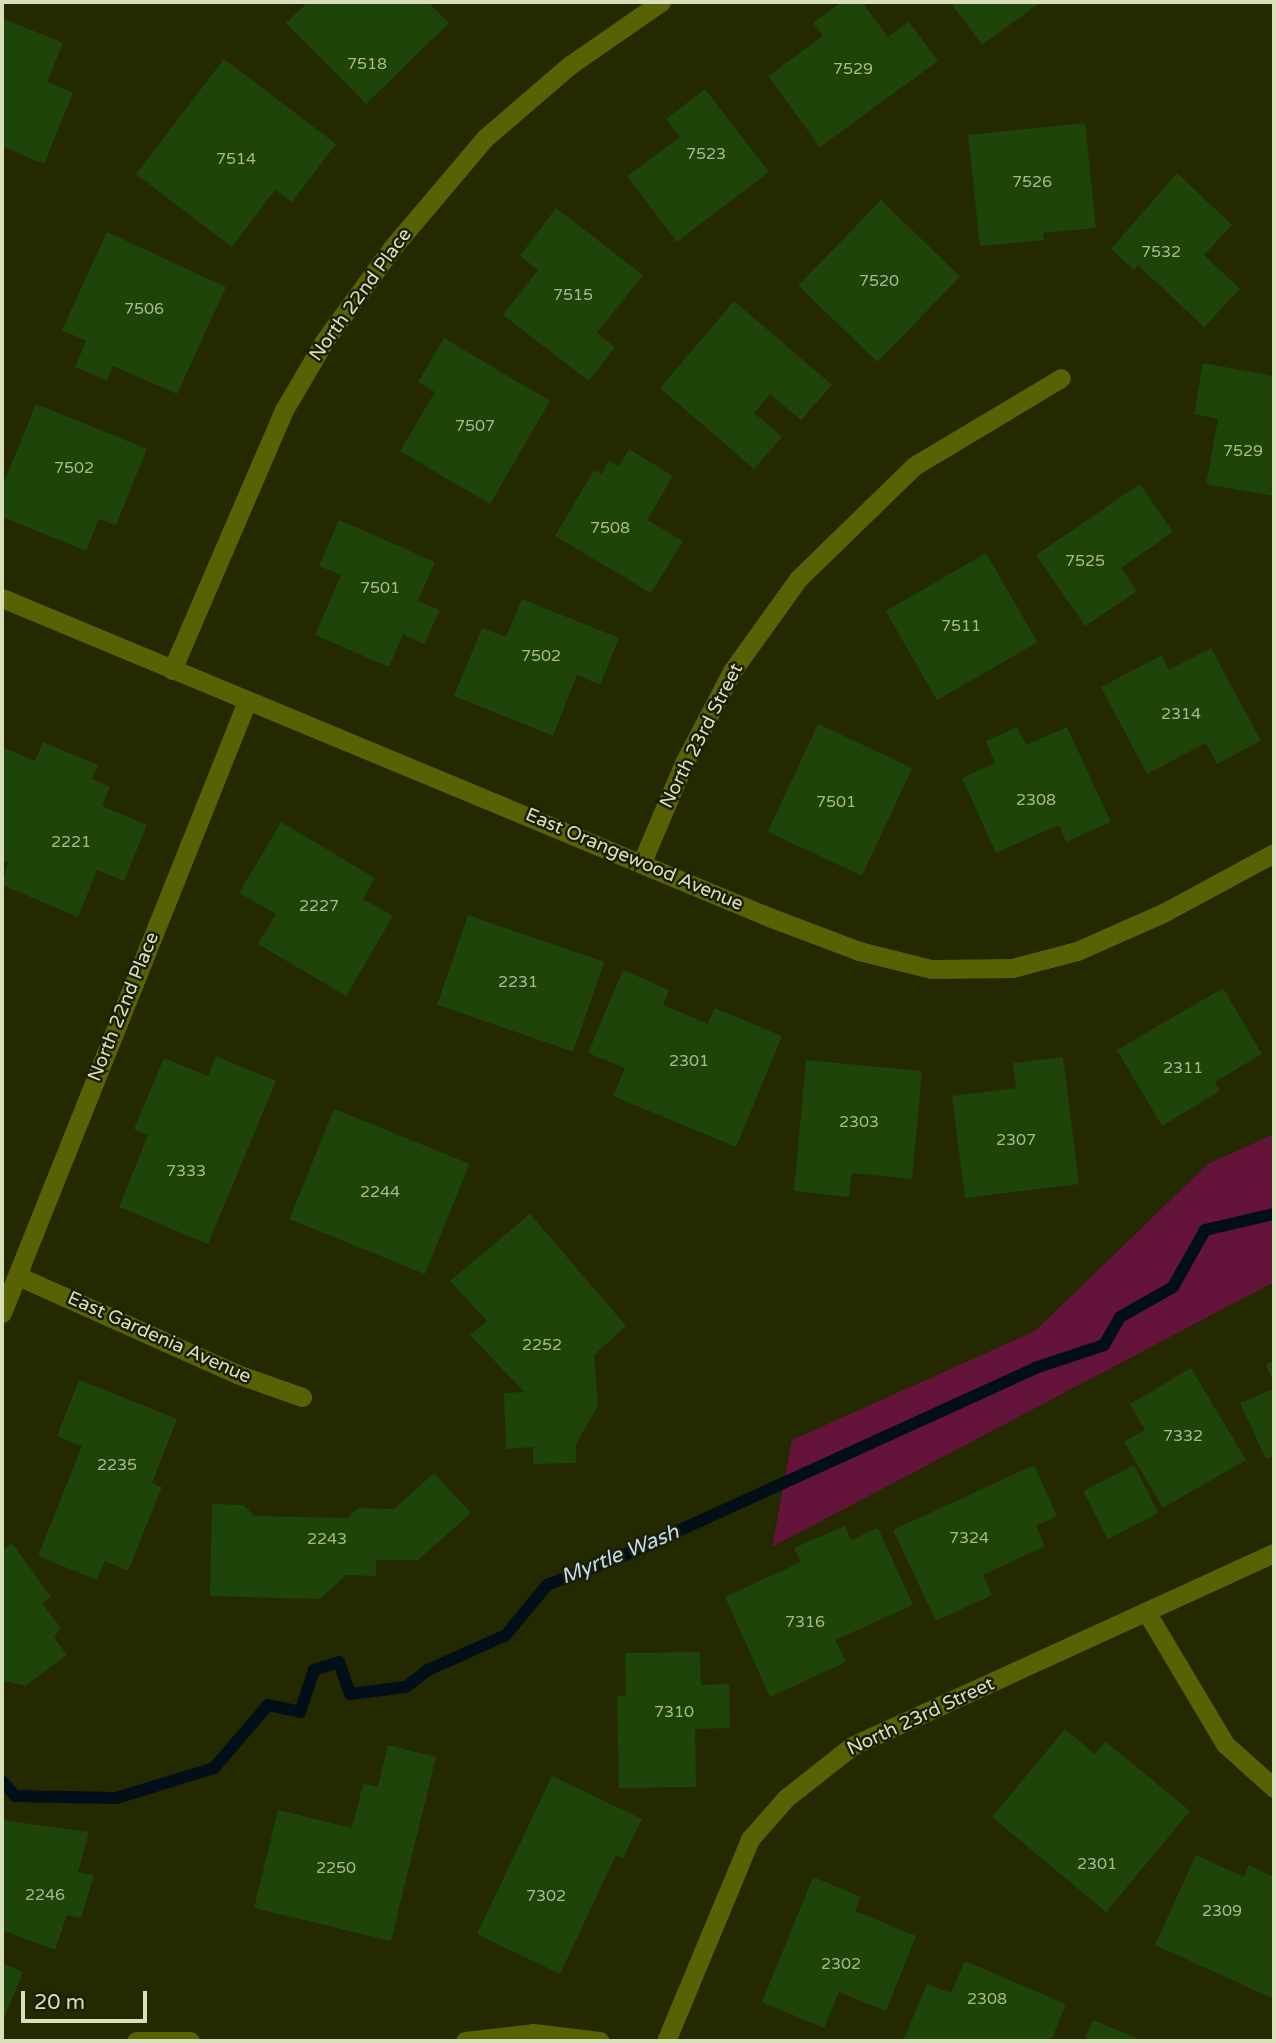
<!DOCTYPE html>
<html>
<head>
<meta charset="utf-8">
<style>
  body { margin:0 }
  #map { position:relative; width:1276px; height:2043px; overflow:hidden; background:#242900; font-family:"Varela Round",sans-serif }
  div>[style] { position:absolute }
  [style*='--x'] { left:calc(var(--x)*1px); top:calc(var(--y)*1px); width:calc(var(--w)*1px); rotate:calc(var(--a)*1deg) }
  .green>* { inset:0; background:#64133a }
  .stream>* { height:12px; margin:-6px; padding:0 6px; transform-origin:6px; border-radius:6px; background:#010f19 }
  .building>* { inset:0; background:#1f4409; transform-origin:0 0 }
  .minor>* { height:19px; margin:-9.5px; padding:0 9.5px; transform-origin:9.5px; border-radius:9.5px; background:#586204 }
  span { translate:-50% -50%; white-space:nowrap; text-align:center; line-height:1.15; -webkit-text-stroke:5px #1b1f05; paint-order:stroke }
  .number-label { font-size:16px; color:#a9b98c }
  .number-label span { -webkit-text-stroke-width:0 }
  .street-label { font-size:19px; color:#d7e0b8 }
  .water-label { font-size:21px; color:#c1dcee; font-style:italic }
  .frame { position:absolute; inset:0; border:4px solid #d7e0b8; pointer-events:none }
  .scale { position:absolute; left:21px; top:1991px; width:126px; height:32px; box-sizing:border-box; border:4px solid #d7e0b8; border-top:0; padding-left:9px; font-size:21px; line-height:24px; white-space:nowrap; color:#d7e0b8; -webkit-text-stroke:5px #1b1f05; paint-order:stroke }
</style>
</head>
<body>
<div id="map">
  <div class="green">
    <div style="clip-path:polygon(1274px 1134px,1274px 1282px,772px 1547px,792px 1440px,1035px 1331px,1208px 1164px)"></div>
  </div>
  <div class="stream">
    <div style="--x:2;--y:1781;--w:20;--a:49"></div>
    <div style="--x:15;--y:1796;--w:101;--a:1.1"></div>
    <div style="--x:116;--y:1798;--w:102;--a:-17"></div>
    <div style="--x:214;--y:1768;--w:83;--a:-49.4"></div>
    <div style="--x:268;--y:1705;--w:33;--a:12"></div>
    <div style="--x:300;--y:1712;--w:44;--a:-71.6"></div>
    <div style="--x:314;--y:1670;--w:26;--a:-18"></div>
    <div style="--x:339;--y:1662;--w:34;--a:71"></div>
    <div style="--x:350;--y:1694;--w:56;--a:-7.1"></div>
    <div style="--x:406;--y:1687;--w:28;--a:-38"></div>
    <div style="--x:428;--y:1670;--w:85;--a:-24.2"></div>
    <div style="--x:506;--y:1635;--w:65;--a:-50.6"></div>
    <div style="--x:547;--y:1585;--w:91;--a:-21.2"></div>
    <div style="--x:632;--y:1552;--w:443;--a:-24.5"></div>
    <div style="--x:1035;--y:1368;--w:73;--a:-18.4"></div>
    <div style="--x:1104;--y:1345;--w:32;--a:-60"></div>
    <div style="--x:1120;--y:1317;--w:61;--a:-29.5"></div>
    <div style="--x:1173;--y:1287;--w:65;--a:-60.7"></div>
    <div style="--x:1205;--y:1230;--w:71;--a:-13.1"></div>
  </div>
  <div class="building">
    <div style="clip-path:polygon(308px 2px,428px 2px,449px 23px,366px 104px,286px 23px)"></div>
    <div style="clip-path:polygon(842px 2px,862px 2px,888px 37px,909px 22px,938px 61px,820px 147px,768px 76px,823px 36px,813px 23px)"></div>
    <div style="clip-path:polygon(950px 2px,1041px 2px,982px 45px)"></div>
    <div style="clip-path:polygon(2px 18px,63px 43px,47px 82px,73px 93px,44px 164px,2px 146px)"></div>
    <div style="clip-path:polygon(224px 59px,336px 144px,292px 202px,275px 190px,232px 247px,136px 174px)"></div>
    <div style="clip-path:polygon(705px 89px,769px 172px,677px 242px,627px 176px,680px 137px,666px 119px)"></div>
    <div style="clip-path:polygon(1085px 123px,1096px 228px,1043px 233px,1044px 240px,980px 246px,968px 135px)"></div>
    <div style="clip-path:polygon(1177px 173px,1232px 225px,1204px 255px,1240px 289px,1204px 327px,1138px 265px,1134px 270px,1111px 249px)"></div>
    <div style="left:881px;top:200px;width:110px;height:119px;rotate:44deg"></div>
    <div style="clip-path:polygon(556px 208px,643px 275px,597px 333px,615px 347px,589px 381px,503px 315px,538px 270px,520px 256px)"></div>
    <div style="clip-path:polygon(107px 232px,226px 287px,177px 394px,113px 366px,107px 381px,75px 367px,86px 341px,62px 330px)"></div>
    <div style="clip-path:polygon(734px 301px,832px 385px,801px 420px,770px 394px,754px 413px,782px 437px,754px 469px,660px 388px)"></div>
    <div style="clip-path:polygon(444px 338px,550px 401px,490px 504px,400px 451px,435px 392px,418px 382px)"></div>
    <div style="clip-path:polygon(1203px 363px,1274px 376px,1274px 496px,1206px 484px,1218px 419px,1194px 414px)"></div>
    <div style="clip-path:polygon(36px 404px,147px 449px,116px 525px,99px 519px,86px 551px,2px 517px,2px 487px)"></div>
    <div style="clip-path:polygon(629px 449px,673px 476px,647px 520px,683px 541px,651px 593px,555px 536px,594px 470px,601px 474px,609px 460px,619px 466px)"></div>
    <div style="clip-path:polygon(1140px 484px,1173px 532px,1121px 568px,1137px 591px,1085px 626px,1036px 555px)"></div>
    <div style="clip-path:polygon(339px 520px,435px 562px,418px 601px,440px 610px,424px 644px,403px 634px,389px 667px,315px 635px,341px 575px,319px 566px)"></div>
    <div style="left:986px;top:553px;width:103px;height:116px;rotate:60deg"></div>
    <div style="clip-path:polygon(522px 599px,619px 638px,600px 685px,577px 675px,553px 736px,454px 696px,482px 628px,506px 637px)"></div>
    <div style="clip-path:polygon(1211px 648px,1261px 741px,1217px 764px,1206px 743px,1147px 774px,1101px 687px,1162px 655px,1169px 670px)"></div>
    <div style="left:818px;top:724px;width:104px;height:119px;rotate:25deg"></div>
    <div style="clip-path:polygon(1017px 727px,1026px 745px,1067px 727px,1111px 822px,1066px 842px,1059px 825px,996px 853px,962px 778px,995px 763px,986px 741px)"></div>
    <div style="clip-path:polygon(43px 742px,98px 765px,92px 779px,110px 787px,102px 806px,147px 825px,124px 881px,97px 870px,78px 917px,2px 885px,8px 862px,2px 860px,2px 747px,35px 761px)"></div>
    <div style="clip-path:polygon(281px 822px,375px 878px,363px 899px,393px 916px,346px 996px,258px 944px,276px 914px,239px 893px)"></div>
    <div style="left:468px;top:915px;width:144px;height:95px;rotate:19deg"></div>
    <div style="clip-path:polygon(623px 970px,669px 990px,663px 1005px,708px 1024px,715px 1008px,782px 1036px,736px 1147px,613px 1096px,625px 1068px,588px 1053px)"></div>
    <div style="clip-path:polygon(1223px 988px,1262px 1054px,1215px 1082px,1220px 1091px,1162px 1126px,1117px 1050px)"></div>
    <div style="clip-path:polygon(216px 1056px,276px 1081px,208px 1244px,119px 1207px,148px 1135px,134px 1129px,164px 1058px,208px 1076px)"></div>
    <div style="clip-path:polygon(1063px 1057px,1079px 1184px,965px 1198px,952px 1096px,1016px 1088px,1013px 1063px)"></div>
    <div style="clip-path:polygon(806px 1060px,922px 1071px,912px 1179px,852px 1173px,849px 1197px,794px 1191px)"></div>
    <div style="left:334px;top:1109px;width:146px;height:119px;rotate:22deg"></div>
    <div style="clip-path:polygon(530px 1214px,626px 1326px,594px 1355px,598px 1406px,576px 1444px,576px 1463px,533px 1464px,533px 1447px,506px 1449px,504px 1393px,524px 1392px,470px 1335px,487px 1321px,450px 1281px)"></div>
    <div style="clip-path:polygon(1274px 1361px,1274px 1384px,1266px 1365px)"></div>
    <div style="clip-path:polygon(1191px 1368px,1246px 1460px,1163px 1508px,1124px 1442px,1145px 1430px,1130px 1404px)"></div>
    <div style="clip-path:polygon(79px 1380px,177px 1419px,152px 1483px,162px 1487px,128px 1571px,105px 1561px,97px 1580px,38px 1556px,82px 1446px,57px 1436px)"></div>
    <div style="clip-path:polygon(1274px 1389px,1274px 1455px,1266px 1459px,1240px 1403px)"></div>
    <div style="clip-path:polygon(1034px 1465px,1057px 1516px,1036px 1526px,1045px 1546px,983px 1575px,992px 1595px,936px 1621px,893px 1530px)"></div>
    <div style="left:1134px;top:1465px;width:54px;height:57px;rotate:63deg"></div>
    <div style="clip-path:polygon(434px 1473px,471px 1513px,418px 1560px,376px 1560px,376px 1576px,346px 1575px,320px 1599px,210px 1596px,212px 1504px,244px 1505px,254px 1516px,347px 1518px,358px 1508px,394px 1509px)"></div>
    <div style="clip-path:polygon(845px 1526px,851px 1540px,878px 1528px,913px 1605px,835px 1640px,846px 1662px,770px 1697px,725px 1597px,801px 1562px,794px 1548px)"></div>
    <div style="clip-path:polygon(12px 1543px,51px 1597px,42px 1603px,61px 1628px,54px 1637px,67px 1655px,25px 1686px,2px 1680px,2px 1551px)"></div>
    <div style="clip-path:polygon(700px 1652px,701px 1685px,729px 1684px,730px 1728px,695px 1729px,696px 1787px,619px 1788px,617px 1696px,626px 1696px,625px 1653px)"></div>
    <div style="clip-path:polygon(1065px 1729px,1095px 1754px,1105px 1741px,1190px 1811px,1106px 1912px,992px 1817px)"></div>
    <div style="clip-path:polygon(388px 1745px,436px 1757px,391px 1941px,254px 1908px,278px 1810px,352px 1828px,363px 1784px,378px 1787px)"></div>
    <div style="clip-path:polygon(552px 1776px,642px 1819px,623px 1858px,616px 1855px,560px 1974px,477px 1934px)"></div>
    <div style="clip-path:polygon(2px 1820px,89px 1832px,78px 1872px,94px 1875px,81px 1918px,67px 1915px,55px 1950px,2px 1930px)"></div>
    <div style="clip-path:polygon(1196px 1855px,1244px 1877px,1249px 1865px,1274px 1877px,1274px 1999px,1155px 1945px)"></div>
    <div style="clip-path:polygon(813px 1877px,861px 1897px,855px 1911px,916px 1936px,886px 2011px,839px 1992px,824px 2028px,762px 2002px)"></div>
    <div style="clip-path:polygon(965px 1961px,1066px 2004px,1051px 2041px,903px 2041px,927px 1984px,951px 1993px)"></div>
    <div style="clip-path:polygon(2px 1963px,23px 1972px,2px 2023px)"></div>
    <div style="clip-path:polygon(1093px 2020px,1144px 2041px,1084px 2041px)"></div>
  </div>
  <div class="minor">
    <div style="--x:2;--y:598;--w:831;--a:22.58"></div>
    <div style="--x:769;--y:917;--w:96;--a:20.7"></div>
    <div style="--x:859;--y:951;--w:74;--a:14"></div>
    <div style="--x:931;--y:969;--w:81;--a:-0.7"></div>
    <div style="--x:1012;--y:968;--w:67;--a:-14.7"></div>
    <div style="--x:1077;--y:951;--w:94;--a:-23.8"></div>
    <div style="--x:1163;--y:913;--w:126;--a:-28.4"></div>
    <div style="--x:172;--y:670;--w:283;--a:-66.7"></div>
    <div style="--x:284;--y:410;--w:81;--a:-59.6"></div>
    <div style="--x:325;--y:340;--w:114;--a:-53.9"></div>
    <div style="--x:392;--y:248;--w:144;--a:-49.8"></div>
    <div style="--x:485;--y:138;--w:112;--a:-40.7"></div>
    <div style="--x:570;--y:65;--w:111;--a:-34.7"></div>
    <div style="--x:642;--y:862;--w:108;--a:-67"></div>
    <div style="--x:684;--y:763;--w:104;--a:-62.4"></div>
    <div style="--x:732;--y:671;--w:113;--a:-54.3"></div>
    <div style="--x:798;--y:579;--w:162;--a:-44.2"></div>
    <div style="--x:914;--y:466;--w:171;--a:-30.9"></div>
    <div style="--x:18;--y:1276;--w:240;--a:24.1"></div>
    <div style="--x:237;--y:1374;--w:69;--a:19.5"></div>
    <div style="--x:2;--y:1313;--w:659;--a:-68.18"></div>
    <div style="--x:1147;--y:1613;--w:152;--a:59.2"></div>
    <div style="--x:1225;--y:1744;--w:66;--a:41.9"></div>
    <div style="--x:136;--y:2041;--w:54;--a:0"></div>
    <div style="--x:465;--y:2041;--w:68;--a:-6.7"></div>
    <div style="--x:533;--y:2033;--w:67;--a:6.8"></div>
    <div style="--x:666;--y:2041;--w:219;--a:-67.4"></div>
    <div style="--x:750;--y:1839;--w:55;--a:-48.7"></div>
    <div style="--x:786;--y:1798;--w:84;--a:-38.2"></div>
    <div style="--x:852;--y:1746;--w:464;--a:-24.6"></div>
  </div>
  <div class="number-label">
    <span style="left:367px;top:64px">7518</span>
    <span style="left:853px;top:69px">7529</span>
    <span style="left:706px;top:154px">7523</span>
    <span style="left:236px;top:159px">7514</span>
    <span style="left:1032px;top:182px">7526</span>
    <span style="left:1161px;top:252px">7532</span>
    <span style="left:879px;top:281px">7520</span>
    <span style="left:573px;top:295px">7515</span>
    <span style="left:144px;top:309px">7506</span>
    <span style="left:475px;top:426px">7507</span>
    <span style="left:1243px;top:451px">7529</span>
    <span style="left:74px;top:468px">7502</span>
    <span style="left:610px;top:528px">7508</span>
    <span style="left:1085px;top:561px">7525</span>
    <span style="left:380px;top:588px">7501</span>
    <span style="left:961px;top:626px">7511</span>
    <span style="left:541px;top:656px">7502</span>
    <span style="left:1181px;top:714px">2314</span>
    <span style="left:1036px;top:800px">2308</span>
    <span style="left:836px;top:802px">7501</span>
    <span style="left:71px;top:842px">2221</span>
    <span style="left:319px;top:906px">2227</span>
    <span style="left:518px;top:982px">2231</span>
    <span style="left:689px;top:1061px">2301</span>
    <span style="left:1183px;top:1068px">2311</span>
    <span style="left:859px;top:1122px">2303</span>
    <span style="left:1016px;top:1140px">2307</span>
    <span style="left:186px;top:1171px">7333</span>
    <span style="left:380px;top:1192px">2244</span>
    <span style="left:542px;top:1345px">2252</span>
    <span style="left:1183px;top:1436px">7332</span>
    <span style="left:117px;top:1465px">2235</span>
    <span style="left:969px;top:1538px">7324</span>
    <span style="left:327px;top:1539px">2243</span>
    <span style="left:805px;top:1622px">7316</span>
    <span style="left:674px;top:1712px">7310</span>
    <span style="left:1097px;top:1864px">2301</span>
    <span style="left:336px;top:1868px">2250</span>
    <span style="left:45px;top:1895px">2246</span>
    <span style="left:546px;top:1896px">7302</span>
    <span style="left:1222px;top:1911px">2309</span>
    <span style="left:841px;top:1964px">2302</span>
    <span style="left:987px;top:1999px">2308</span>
  </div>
  <div class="street-label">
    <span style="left:361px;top:295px;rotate:-54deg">North 22nd Place</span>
    <span style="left:702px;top:736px;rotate:-63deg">North 23rd Street</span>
    <span style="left:634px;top:860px;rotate:23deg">East Orangewood Avenue</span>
    <span style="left:124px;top:1007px;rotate:-68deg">North 22nd Place</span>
    <span style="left:159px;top:1338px;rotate:24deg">East Gardenia Avenue</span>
    <span style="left:921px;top:1717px;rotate:-25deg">North 23rd Street</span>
  </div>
  <div class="water-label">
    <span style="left:620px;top:1555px;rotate:-22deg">Myrtle Wash</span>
  </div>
  <div class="frame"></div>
  <div class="scale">20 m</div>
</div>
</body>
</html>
